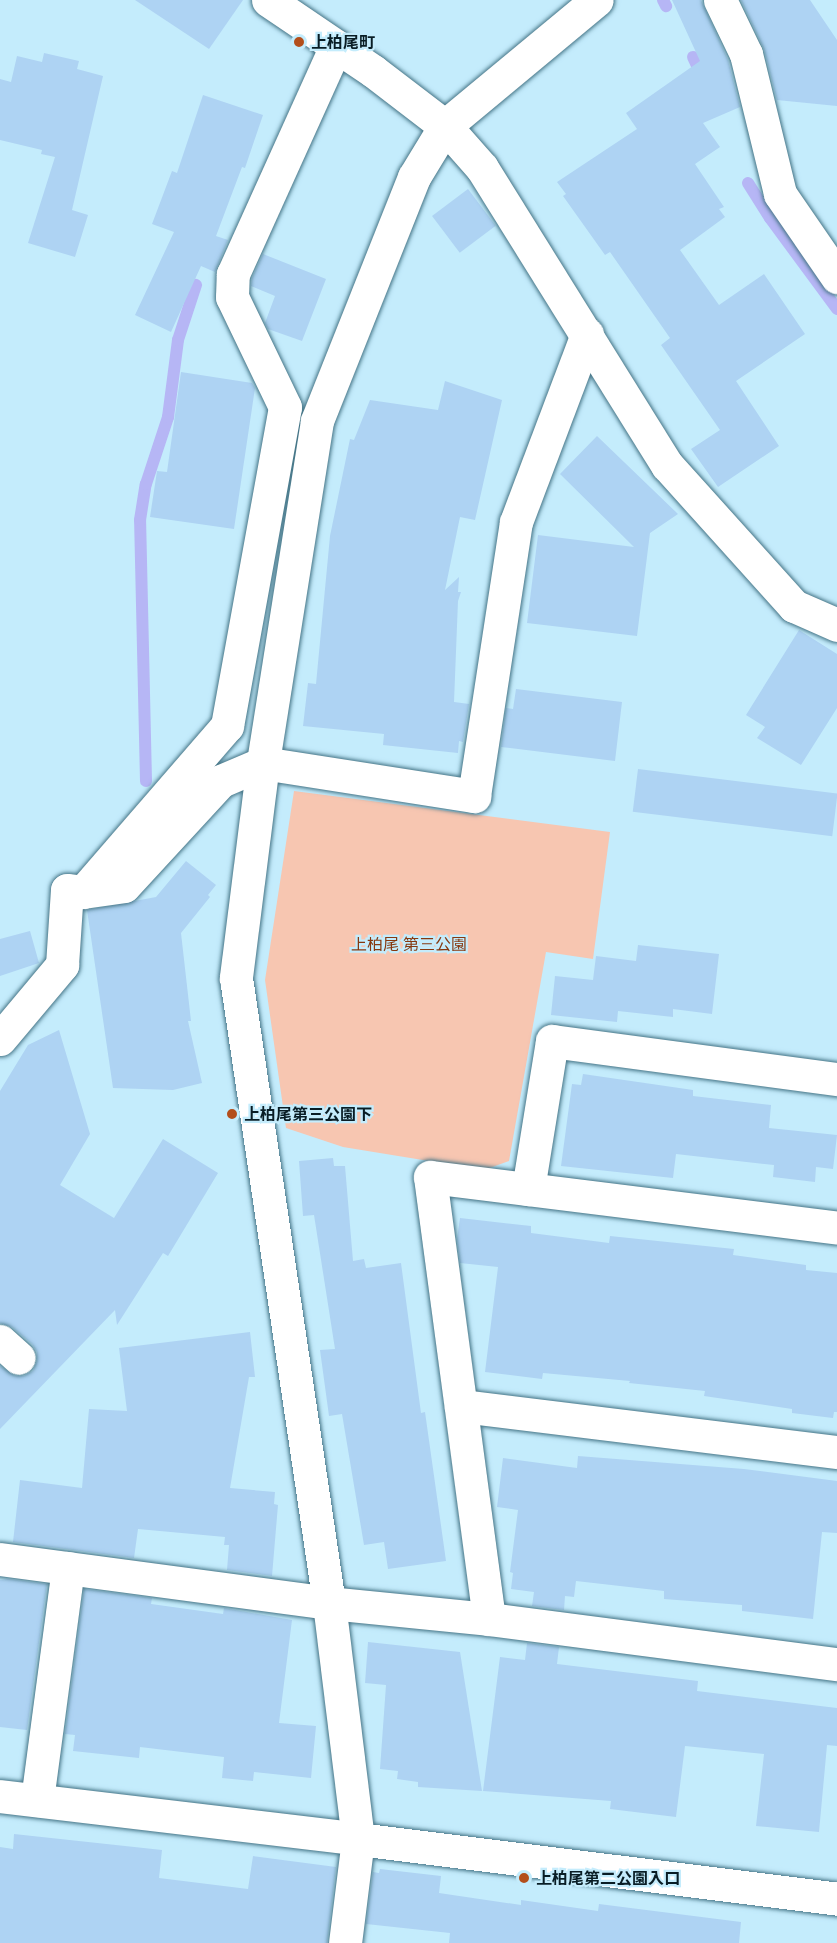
<!DOCTYPE html>
<html>
<head>
<meta charset="utf-8">
<style>
  body { margin:0 }
  #map { position:relative; width:837px; height:1943px; overflow:hidden; background:#c4ecfc; font-family:"Golos Text","Noto Sans JP",sans-serif }
  div>[style] { position:absolute }
  [style*='--x'] { left:calc(var(--x)*1px); top:calc(var(--y)*1px); width:calc(var(--w)*1px); rotate:calc(var(--a)*1deg) }
  .green>* { inset:0; background:#f7c6b1 }
  .stream>* { height:12px; margin:-6px; padding:0 6px; transform-origin:6px; border-radius:6px; background:#b6b6f5 }
  .building>* { inset:0; background:#aed3f3; transform-origin:0 0 }
  .roads { filter:drop-shadow(0 0 2px #447486) drop-shadow(0 0 2px #447486) }
  .street>* { height:33px; margin:-16.5px; padding:0 16.5px; transform-origin:16.5px; border-radius:16.5px; background:#fff }
  .secondary>* { height:33px; margin:-16.5px; padding:0 16.5px; transform-origin:16.5px; border-radius:16.5px; background:#fff }
  .dots>* { width:16px; height:16px; translate:-50% -50%; box-sizing:border-box; border:3px solid #c4ecfc; border-radius:50% }
  span { translate:-50% -50%; white-space:nowrap; text-align:center; line-height:1.15; -webkit-text-stroke:4.5px #c4ecfc; paint-order:stroke }
  .poi-label { font-size:16px; color:#091d25; font-weight:700 }
  .left { translate:0 -50%; text-align:left }
  .park-label { font-size:16px; color:#86380f }
</style>
</head>
<body>
<div id="map">
  <div class="green">
    <div style="clip-path:polygon(294px 791px,610px 832px,593px 959px,546px 952px,509px 1161px,484px 1170px,343px 1147px,286px 1128px,265px 980px)"></div>
  </div>
  <div class="stream">
    <div style="--x:663;--y:0;--w:7;--a:63"></div>
    <div style="--x:693;--y:57;--w:23;--a:65"></div>
    <div style="--x:748;--y:183;--w:41;--a:57.8"></div>
    <div style="--x:770;--y:218;--w:113;--a:53.6"></div>
    <div style="--x:146;--y:781;--w:261;--a:-91.3"></div>
    <div style="--x:140;--y:520;--w:36;--a:-81"></div>
    <div style="--x:146;--y:484;--w:71;--a:-71.8"></div>
    <div style="--x:168;--y:417;--w:78;--a:-82.6"></div>
    <div style="--x:178;--y:340;--w:58;--a:-71.9"></div>
  </div>
  <div class="building">
    <div style="clip-path:polygon(135px 0,243px 0,209px 49px)"></div>
    <div style="clip-path:polygon(672px 0,701px 0,728px 60px,740px 107px,703px 123px,720px 147px,695px 164px,724px 207px,719px 209px,725px 217px,680px 250px,719px 305px,764px 274px,805px 334px,736px 381px,779px 446px,718px 487px,691px 449px,720px 430px,661px 345px,670px 338px,610px 252px,605px 255px,563px 196px,566px 194px,557px 182px,637px 129px,626px 113px,700px 61px)"></div>
    <div style="clip-path:polygon(741px 0,810px 0,837px 40px,837px 106px,777px 100px,764px 49px)"></div>
    <div style="clip-path:polygon(44px 53px,79px 61px,77px 69px,103px 76px,72px 210px,88px 215px,75px 257px,28px 243px,55px 157px,41px 154px,42px 150px,0 140px,0 79px,11px 82px,17px 56px,42px 62px)"></div>
    <div style="clip-path:polygon(203px 95px,263px 115px,245px 168px,242px 167px,216px 236px,228px 240px,215px 272px,201px 266px,171px 332px,135px 315px,174px 232px,152px 224px,172px 171px,177px 173px)"></div>
    <div style="left:468px;top:189px;width:46px;height:45px;rotate:53deg"></div>
    <div style="clip-path:polygon(263px 254px,326px 279px,302px 341px,268px 329px,265px 323px,275px 296px,251px 286px,252px 278px)"></div>
    <div style="clip-path:polygon(181px 372px,252px 383px,255px 388px,234px 529px,150px 517px,157px 471px,167px 472px)"></div>
    <div style="clip-path:polygon(445px 381px,502px 400px,475px 520px,460px 517px,445px 590px,459px 577px,458px 592px,461px 592px,458px 601px,454px 702px,469px 704px,463px 742px,459px 741px,458px 753px,383px 745px,384px 734px,303px 726px,308px 683px,316px 684px,330px 536px,350px 439px,354px 440px,370px 400px,438px 410px)"></div>
    <div style="clip-path:polygon(597px 436px,678px 514px,650px 533px,637px 636px,527px 623px,538px 535px,634px 547px,560px 474px)"></div>
    <div style="clip-path:polygon(799px 630px,837px 654px,837px 708px,801px 765px,757px 738px,765px 727px,746px 715px)"></div>
    <div style="clip-path:polygon(516px 689px,622px 702px,615px 761px,501px 747px,506px 708px,513px 709px)"></div>
    <div style="left:638px;top:769px;width:201px;height:43px;rotate:7deg"></div>
    <div style="clip-path:polygon(186px 861px,216px 885px,208px 895px,210px 897px,181px 933px,191px 1021px,188px 1021px,202px 1083px,173px 1090px,113px 1088px,87px 910px,156px 897px)"></div>
    <div style="clip-path:polygon(30px 931px,39px 963px,0 976px,0 939px)"></div>
    <div style="clip-path:polygon(638px 945px,719px 954px,712px 1014px,673px 1009px,673px 1017px,618px 1011px,617px 1022px,551px 1015px,555px 976px,593px 980px,596px 956px,636px 961px)"></div>
    <div style="clip-path:polygon(59px 1030px,90px 1134px,60px 1185px,114px 1218px,163px 1139px,218px 1173px,168px 1256px,163px 1253px,117px 1325px,115px 1310px,0 1429px,0 1366px,15px 1376px,24px 1376px,33px 1371px,37px 1361px,37px 1352px,32px 1344px,12px 1327px,0 1323px,0 1091px,28px 1045px)"></div>
    <div style="clip-path:polygon(583px 1074px,693px 1090px,693px 1096px,771px 1105px,769px 1128px,837px 1135px,833px 1169px,816px 1167px,815px 1182px,773px 1177px,774px 1165px,676px 1154px,673px 1178px,561px 1166px,572px 1084px,581px 1085px)"></div>
    <div style="clip-path:polygon(333px 1158px,334px 1166px,345px 1166px,353px 1261px,364px 1259px,366px 1268px,401px 1263px,421px 1413px,425px 1412px,446px 1561px,388px 1569px,384px 1542px,364px 1545px,342px 1414px,329px 1416px,320px 1350px,335px 1349px,314px 1215px,303px 1216px,299px 1161px)"></div>
    <div style="clip-path:polygon(460px 1218px,531px 1226px,531px 1233px,609px 1243px,610px 1236px,734px 1249px,733px 1255px,806px 1265px,806px 1270px,837px 1273px,837px 1412px,834px 1412px,833px 1418px,792px 1413px,792px 1409px,704px 1396px,705px 1391px,629px 1383px,630px 1381px,543px 1373px,542px 1379px,485px 1372px,498px 1267px,460px 1263px,457px 1239px)"></div>
    <div style="clip-path:polygon(250px 1332px,255px 1377px,249px 1377px,230px 1488px,275px 1492px,274px 1504px,278px 1505px,272px 1576px,227px 1570px,229px 1545px,224px 1545px,225px 1537px,138px 1529px,134px 1558px,13px 1542px,20px 1480px,82px 1488px,89px 1409px,127px 1411px,119px 1348px)"></div>
    <div style="clip-path:polygon(578px 1456px,744px 1469px,837px 1481px,837px 1533px,822px 1532px,813px 1619px,742px 1611px,742px 1605px,664px 1599px,664px 1591px,576px 1581px,574px 1597px,565px 1596px,564px 1610px,532px 1606px,534px 1592px,511px 1589px,513px 1573px,510px 1572px,518px 1510px,497px 1507px,503px 1458px,577px 1468px)"></div>
    <div style="clip-path:polygon(8px 1579px,47px 1584px,27px 1730px,0 1727px,0 1580px)"></div>
    <div style="clip-path:polygon(84px 1589px,152px 1598px,151px 1604px,223px 1614px,224px 1608px,292px 1620px,279px 1723px,316px 1726px,311px 1778px,254px 1772px,253px 1781px,222px 1778px,224px 1757px,140px 1747px,139px 1758px,73px 1751px,75px 1735px,65px 1734px)"></div>
    <div style="clip-path:polygon(368px 1642px,460px 1652px,482px 1791px,418px 1787px,418px 1782px,397px 1779px,398px 1771px,380px 1769px,386px 1685px,365px 1683px)"></div>
    <div style="clip-path:polygon(527px 1643px,559px 1647px,557px 1664px,698px 1681px,697px 1691px,837px 1708px,837px 1746px,827px 1745px,819px 1832px,756px 1826px,764px 1754px,685px 1746px,676px 1817px,610px 1809px,611px 1801px,483px 1791px,500px 1657px,525px 1660px)"></div>
    <div style="clip-path:polygon(14px 1834px,162px 1850px,159px 1878px,248px 1889px,253px 1856px,336px 1867px,327px 1943px,0 1943px,0 1847px,13px 1849px)"></div>
    <div style="clip-path:polygon(380px 1869px,441px 1876px,439px 1893px,521px 1905px,521px 1900px,598px 1911px,599px 1904px,741px 1922px,739px 1943px,449px 1943px,450px 1933px,366px 1924px,373px 1872px,379px 1873px)"></div>
  </div>
  <div class="roads">
    <div class="street">
      <div style="--x:268;--y:0;--w:127;--a:34.1"></div>
      <div style="--x:373;--y:71;--w:91;--a:37.4"></div>
      <div style="--x:445;--y:126;--w:56;--a:48.6"></div>
      <div style="--x:482;--y:168;--w:350;--a:58.1"></div>
      <div style="--x:667;--y:465;--w:190;--a:48"></div>
      <div style="--x:794;--y:606;--w:47;--a:23.8"></div>
      <div style="--x:720;--y:0;--w:60;--a:64.3"></div>
      <div style="--x:746;--y:54;--w:144;--a:76.3"></div>
      <div style="--x:780;--y:194;--w:101;--a:55.5"></div>
      <div style="--x:445;--y:126;--w:197;--a:-39.7"></div>
      <div style="--x:83;--y:892;--w:220;--a:-49.1"></div>
      <div style="--x:227;--y:726;--w:324;--a:-79.7"></div>
      <div style="--x:285;--y:407;--w:122;--a:-115.7"></div>
      <div style="--x:232;--y:297;--w:23;--a:-88"></div>
      <div style="--x:233;--y:274;--w:250;--a:-65.7"></div>
      <div style="--x:0;--y:1039;--w:97;--a:-50"></div>
      <div style="--x:62;--y:965;--w:75;--a:-86.2"></div>
      <div style="--x:67;--y:890;--w:16;--a:7"></div>
      <div style="--x:83;--y:892;--w:41;--a:-8.3"></div>
      <div style="--x:124;--y:886;--w:143;--a:-47.3"></div>
      <div style="--x:221;--y:781;--w:46;--a:-23.2"></div>
      <div style="--x:263;--y:763;--w:214;--a:8.9"></div>
      <div style="--x:474;--y:796;--w:277;--a:-81.3"></div>
      <div style="--x:516;--y:522;--w:201;--a:-69.3"></div>
      <div style="--x:528;--y:1189;--w:150;--a:-80.8"></div>
      <div style="--x:552;--y:1041;--w:288;--a:7.6"></div>
      <div style="--x:0;--y:1341;--w:25;--a:42"></div>
      <div style="--x:461;--y:1406;--w:379;--a:7"></div>
      <div style="--x:0;--y:1559;--w:332;--a:7.6"></div>
      <div style="--x:329;--y:1603;--w:161;--a:5.7"></div>
      <div style="--x:489;--y:1619;--w:351;--a:7.4"></div>
      <div style="--x:489;--y:1619;--w:446;--a:-97.6"></div>
      <div style="--x:430;--y:1177;--w:410;--a:7.1"></div>
      <div style="--x:0;--y:1796;--w:361;--a:6.8"></div>
      <div style="--x:358;--y:1839;--w:105;--a:97.1"></div>
      <div style="--x:37;--y:1800;--w:234;--a:-82.4"></div>
    </div>
    <div class="secondary">
      <div style="--x:445;--y:126;--w:60;--a:121.3"></div>
      <div style="--x:414;--y:177;--w:263;--a:111.7"></div>
      <div style="--x:317;--y:421;--w:346;--a:99"></div>
      <div style="--x:263;--y:763;--w:217;--a:97.2"></div>
      <div style="--x:236;--y:978;--w:632;--a:81.54"></div>
      <div style="--x:329;--y:1603;--w:238;--a:83"></div>
      <div style="--x:358;--y:1839;--w:483;--a:7.1"></div>
    </div>
  </div>
  <div class="dots">
    <div style="left:299px;top:42px;background:#b34e1b"></div>
    <div style="left:232px;top:1114px;background:#b34e1b"></div>
    <div style="left:524px;top:1878px;background:#b34e1b"></div>
  </div>
  <div class="poi-label">
    <span class="left" style="left:311px;top:42px">上柏尾町</span>
    <span class="left" style="left:244px;top:1114px">上柏尾第三公園下</span>
    <span class="left" style="left:536px;top:1878px">上柏尾第二公園入口</span>
  </div>
  <div class="park-label">
    <span style="left:409px;top:944px">上柏尾 第三公園</span>
  </div>
</div>
</body>
</html>
